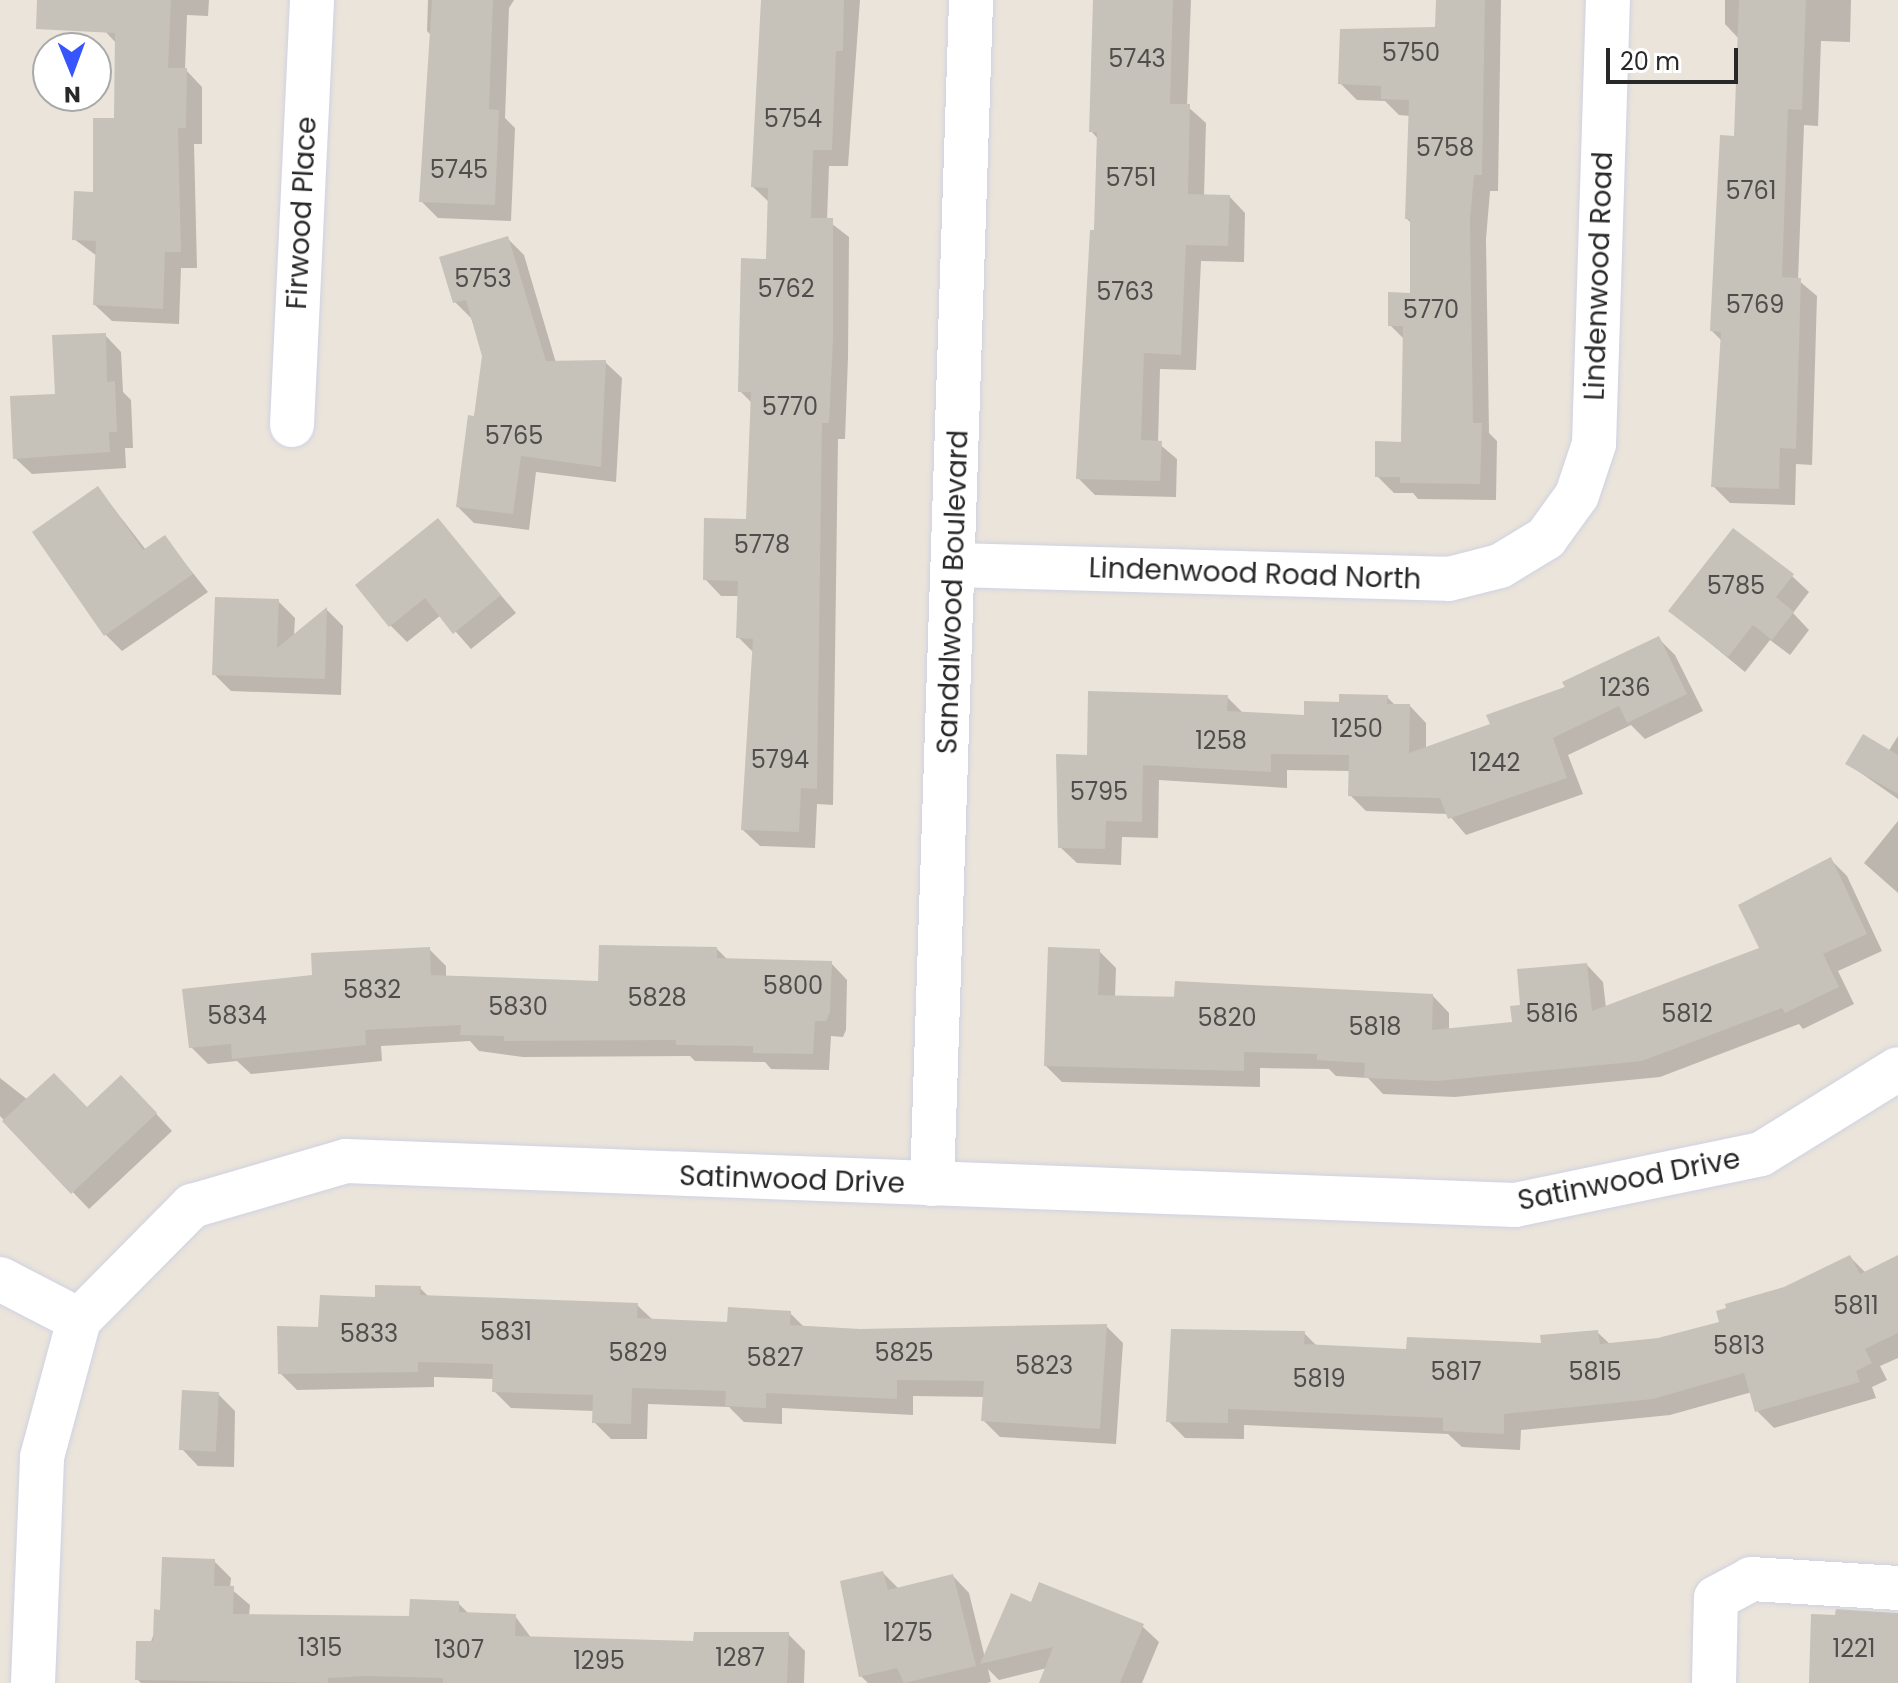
<!DOCTYPE html>
<html>
<head>
<meta charset="utf-8">
<style>
  body { margin:0 }
  #map { position:relative; width:1898px; height:1683px; overflow:hidden; background:#ebe4da; font-family:Poppins,sans-serif }
  div>[style] { position:absolute }
  [style*='--x'] { left:calc(var(--x)*1px); top:calc(var(--y)*1px); width:calc(var(--w)*1px); rotate:calc(var(--a)*1deg) }
  .shadow>* { inset:0; background:#0003 }
  .building>* { inset:0; background:#c6c1b9; transform-origin:0 0 }
  .roads { filter:drop-shadow(0 0 2px #cfd2e2) drop-shadow(0 0 2px #cfd2e2) }
  .minor>* { height:44px; margin:-22px; padding:0 22px; transform-origin:22px; border-radius:22px; background:#fff }
  span { translate:-50% -50%; white-space:nowrap; text-align:center; line-height:1.15; -webkit-text-stroke:8px #fff; paint-order:stroke }
  .number-label { font-size:24px; color:#504e4c }
  .number-label span { -webkit-text-stroke-width:0 }
  .street-label { font-size:28px; color:#282828 }
  .north { position:absolute; left:32px; top:32px; width:80px; height:80px; box-sizing:border-box; background:#fff; border:2px solid #a9a9a9; border-radius:50%; rotate:179deg; font-size:22px; font-weight:700; line-height:32px; text-align:center; color:#282828 }
  .north::after { content:''; display:block; margin:auto; width:28px; height:36px; background:#3655fc; clip-path:polygon(50% 0,100% 100%,50% 72%,0 100%) }
  .scale { position:absolute; left:1606px; top:48px; width:132px; height:36px; box-sizing:border-box; border:4px solid #282828; border-top:0; padding-left:10px; font-size:24px; line-height:28px; white-space:nowrap; color:#282828; -webkit-text-stroke:6px #fff; paint-order:stroke }
</style>
</head>
<body>
<div id="map">
  <div class="shadow">
    <div style="clip-path:polygon(106px 0,209px 0,208px 16px,187px 15px,185px 69px,202px 87px,202px 144px,194px 144px,197px 268px,181px 268px,179px 324px,112px 321px,95px 305px,97px 256px,74px 239px,95px 194px,116px 120px,116px 43px,105px 31px)"></div>
    <div style="clip-path:polygon(428px 0,514px 0,509px 8px,505px 118px,515px 128px,511px 221px,438px 218px,421px 201px,433px 37px,427px 31px)"></div>
    <div style="clip-path:polygon(763px 0,860px 0,848px 166px,829px 166px,827px 220px,849px 237px,848px 358px,845px 439px,838px 439px,833px 805px,817px 804px,815px 848px,760px 846px,743px 830px,754px 653px,738px 637px,739px 596px,721px 596px,705px 579px,748px 521px,752px 403px,740px 391px,768px 261px,770px 203px,753px 187px)"></div>
    <div style="clip-path:polygon(1095px 0,1191px 0,1187px 106px,1206px 123px,1204px 196px,1229px 196px,1245px 213px,1244px 262px,1201px 261px,1196px 370px,1160px 369px,1158px 443px,1177px 459px,1176px 497px,1095px 495px,1078px 478px,1096px 232px,1098px 139px,1092px 132px)"></div>
    <div style="clip-path:polygon(1438px 0,1501px 0,1498px 191px,1490px 191px,1486px 239px,1489px 433px,1497px 441px,1496px 500px,1418px 499px,1413px 493px,1394px 493px,1377px 476px,1403px 444px,1405px 340px,1390px 325px,1412px 295px,1412px 224px,1407px 219px,1410px 116px,1399px 115px,1385px 101px,1357px 100px,1340px 83px,1436px 29px)"></div>
    <div style="clip-path:polygon(1725px 0,1851px 0,1850px 42px,1821px 41px,1818px 126px,1804px 125px,1798px 280px,1817px 296px,1812px 465px,1796px 464px,1795px 505px,1730px 503px,1713px 486px,1722px 341px,1712px 331px,1736px 138px,1739px 39px,1725px 24px)"></div>
    <div style="clip-path:polygon(508px 239px,524px 255px,556px 363px,605px 362px,622px 378px,616px 482px,536px 472px,529px 530px,474px 523px,458px 507px,485px 356px,471px 318px,455px 302px)"></div>
    <div style="clip-path:polygon(105px 335px,121px 352px,123px 392px,131px 400px,133px 448px,125px 448px,126px 468px,32px 474px,15px 458px)"></div>
    <div style="clip-path:polygon(98px 488px,146px 550px,165px 538px,208px 592px,122px 651px,106px 635px)"></div>
    <div style="clip-path:polygon(438px 521px,516px 613px,471px 649px,441px 615px,407px 642px,390px 625px)"></div>
    <div style="clip-path:polygon(1792px 576px,1809px 592px,1793px 613px,1809px 630px,1790px 655px,1770px 640px,1745px 672px,1671px 611px)"></div>
    <div style="clip-path:polygon(278px 601px,295px 618px,294px 636px,327px 610px,343px 626px,341px 695px,231px 691px,214px 674px)"></div>
    <div style="clip-path:polygon(1658px 638px,1675px 655px,1703px 711px,1645px 739px,1631px 725px,1568px 755px,1583px 794px,1466px 835px,1448px 814px,1366px 811px,1350px 795px,1350px 771px,1287px 770px,1287px 788px,1159px 780px,1158px 838px,1122px 837px,1121px 865px,1077px 863px,1060px 847px,1089px 757px,1227px 697px,1244px 714px,1306px 717px,1341px 704px,1387px 697px,1396px 706px,1410px 706px,1426px 723px,1426px 749px,1492px 725px)"></div>
    <div style="clip-path:polygon(1898px 736px,1898px 799px,1848px 764px,1888px 752px)"></div>
    <div style="clip-path:polygon(1898px 821px,1898px 893px,1864px 863px)"></div>
    <div style="clip-path:polygon(1830px 859px,1847px 876px,1882px 951px,1838px 971px,1854px 1004px,1803px 1029px,1799px 1024px,1660px 1077px,1455px 1097px,1383px 1094px,1368px 1078px,1336px 1076px,1329px 1069px,1260px 1068px,1260px 1087px,1062px 1082px,1046px 1066px,1099px 951px,1116px 968px,1115px 997px,1433px 996px,1449px 1013px,1449px 1030px,1514px 1024px,1523px 1006px,1587px 965px,1603px 982px,1606px 1008px,1761px 949px)"></div>
    <div style="clip-path:polygon(429px 949px,446px 966px,446px 977px,600px 983px,717px 949px,729px 961px,831px 963px,847px 980px,846px 1030px,843px 1037px,831px 1036px,829px 1070px,771px 1069px,765px 1062px,695px 1061px,690px 1056px,523px 1057px,479px 1051px,470px 1041px,381px 1046px,382px 1061px,251px 1074px,237px 1061px,208px 1064px,191px 1047px,314px 976px)"></div>
    <div style="clip-path:polygon(0 1078px,28px 1100px,87px 1110px,138px 1094px,172px 1131px,89px 1209px,0 1116px)"></div>
    <div style="clip-path:polygon(1850px 1257px,1866px 1273px,1898px 1257px,1898px 1358px,1880px 1366px,1887px 1380px,1872px 1387px,1876px 1398px,1774px 1428px,1757px 1411px,1752px 1392px,1670px 1415px,1521px 1430px,1520px 1450px,1462px 1447px,1448px 1434px,1244px 1425px,1244px 1439px,1185px 1438px,1168px 1421px,1304px 1333px,1318px 1347px,1408px 1351px,1543px 1345px,1597px 1332px,1611px 1345px,1658px 1340px,1721px 1323px)"></div>
    <div style="clip-path:polygon(420px 1288px,429px 1297px,637px 1305px,653px 1320px,729px 1324px,790px 1313px,805px 1328px,860px 1331px,1106px 1326px,1123px 1343px,1116px 1444px,1000px 1437px,983px 1420px,985px 1397px,913px 1396px,913px 1415px,782px 1408px,782px 1424px,744px 1422px,729px 1407px,648px 1404px,647px 1439px,611px 1439px,594px 1422px,595px 1411px,511px 1408px,494px 1391px,494px 1379px,434px 1377px,434px 1387px,297px 1390px,280px 1373px,320px 1329px,377px 1300px)"></div>
    <div style="clip-path:polygon(218px 1394px,235px 1411px,234px 1467px,198px 1466px,182px 1449px)"></div>
    <div style="clip-path:polygon(214px 1561px,231px 1578px,230px 1588px,250px 1605px,249px 1616px,411px 1618px,458px 1603px,470px 1615px,515px 1616px,532px 1639px,695px 1643px,788px 1634px,805px 1651px,804px 1683px,141px 1683px,137px 1679px,162px 1612px)"></div>
    <div style="clip-path:polygon(883px 1573px,899px 1589px,953px 1576px,969px 1593px,985px 1658px,1142px 1626px,1159px 1642px,1142px 1683px,1047px 1683px,1047px 1668px,999px 1680px,988px 1669px,991px 1682px,987px 1683px,868px 1683px,861px 1676px)"></div>
  </div>
  <div class="building">
    <div style="clip-path:polygon(37px 0,171px 0,168px 68px,187px 68px,186px 128px,178px 128px,181px 252px,165px 252px,163px 309px,93px 305px,96px 241px,72px 240px,74px 191px,93px 192px,93px 118px,114px 118px,115px 33px,36px 29px)"></div>
    <div style="clip-path:polygon(432px 0,493px 0,489px 109px,499px 110px,495px 205px,419px 202px)"></div>
    <div style="clip-path:polygon(761px 0,844px 0,843px 51px,836px 51px,832px 150px,813px 150px,811px 218px,833px 218px,833px 340px,829px 423px,822px 423px,817px 789px,801px 788px,799px 832px,741px 830px,753px 639px,736px 638px,738px 581px,703px 580px,704px 518px,746px 519px,751px 392px,738px 392px,741px 258px,766px 259px,768px 188px,751px 187px)"></div>
    <div style="clip-path:polygon(1093px 0,1173px 0,1170px 104px,1190px 104px,1188px 194px,1230px 195px,1228px 246px,1186px 245px,1181px 355px,1144px 353px,1141px 440px,1162px 441px,1160px 481px,1076px 479px,1090px 230px,1094px 230px,1097px 132px,1089px 132px)"></div>
    <div style="clip-path:polygon(1436px 0,1485px 0,1482px 175px,1474px 175px,1470px 221px,1473px 423px,1482px 423px,1480px 484px,1400px 483px,1400px 477px,1375px 477px,1375px 441px,1401px 442px,1403px 326px,1388px 326px,1388px 292px,1410px 293px,1410px 219px,1405px 219px,1409px 100px,1381px 99px,1381px 86px,1338px 84px,1340px 29px,1435px 27px)"></div>
    <div style="clip-path:polygon(1739px 0,1806px 0,1802px 110px,1788px 109px,1782px 277px,1801px 278px,1796px 449px,1780px 448px,1779px 489px,1711px 487px,1721px 332px,1710px 331px,1720px 135px,1734px 136px)"></div>
    <div style="clip-path:polygon(508px 236px,546px 361px,606px 360px,601px 467px,521px 456px,513px 514px,456px 507px,468px 415px,474px 416px,482px 356px,466px 300px,453px 303px,439px 257px)"></div>
    <div style="clip-path:polygon(106px 333px,107px 382px,115px 381px,117px 432px,109px 432px,110px 452px,13px 459px,10px 396px,55px 394px,52px 335px)"></div>
    <div style="clip-path:polygon(98px 486px,143px 550px,165px 535px,193px 574px,104px 636px,32px 532px)"></div>
    <div style="clip-path:polygon(438px 518px,501px 595px,453px 634px,425px 598px,389px 627px,355px 585px)"></div>
    <div style="clip-path:polygon(1733px 528px,1794px 574px,1776px 597px,1794px 612px,1772px 640px,1753px 625px,1728px 657px,1668px 611px)"></div>
    <div style="clip-path:polygon(215px 597px,279px 599px,277px 648px,327px 607px,325px 679px,212px 675px)"></div>
    <div style="clip-path:polygon(1659px 636px,1687px 694px,1627px 723px,1619px 706px,1553px 738px,1567px 778px,1448px 819px,1440px 798px,1348px 796px,1349px 755px,1271px 754px,1271px 772px,1143px 765px,1142px 822px,1106px 821px,1105px 849px,1058px 848px,1056px 754px,1087px 755px,1088px 691px,1228px 695px,1227px 711px,1304px 715px,1304px 701px,1339px 702px,1339px 694px,1388px 695px,1387px 704px,1410px 704px,1409px 753px,1490px 724px,1486px 715px,1565px 687px,1562px 682px)"></div>
    <div style="clip-path:polygon(1863px 734px,1898px 755px,1898px 794px,1845px 764px)"></div>
    <div style="clip-path:polygon(1831px 857px,1867px 934px,1823px 954px,1839px 987px,1785px 1013px,1782px 1008px,1642px 1061px,1437px 1081px,1364px 1078px,1365px 1063px,1317px 1060px,1317px 1054px,1244px 1052px,1244px 1071px,1044px 1066px,1048px 947px,1100px 949px,1098px 995px,1174px 997px,1175px 981px,1433px 994px,1432px 1030px,1512px 1022px,1510px 1006px,1520px 1005px,1517px 969px,1587px 963px,1592px 1011px,1759px 948px,1738px 905px)"></div>
    <div style="clip-path:polygon(599px 945px,717px 947px,717px 958px,832px 961px,830px 1012px,826px 1021px,815px 1021px,813px 1054px,753px 1053px,753px 1046px,676px 1045px,676px 1040px,504px 1041px,504px 1036px,460px 1035px,461px 1025px,365px 1030px,366px 1045px,232px 1059px,231px 1044px,189px 1048px,182px 989px,312px 975px,311px 953px,430px 947px,431px 975px,598px 981px)"></div>
    <div style="clip-path:polygon(54px 1073px,87px 1107px,121px 1075px,157px 1113px,71px 1194px,2px 1121px)"></div>
    <div style="clip-path:polygon(1850px 1255px,1860px 1274px,1898px 1255px,1898px 1333px,1865px 1349px,1872px 1363px,1856px 1371px,1860px 1382px,1755px 1412px,1744px 1373px,1653px 1399px,1504px 1414px,1504px 1434px,1443px 1431px,1443px 1418px,1228px 1409px,1228px 1423px,1166px 1422px,1171px 1329px,1305px 1331px,1304px 1344px,1406px 1349px,1407px 1337px,1541px 1343px,1540px 1335px,1598px 1330px,1600px 1344px,1658px 1338px,1719px 1322px,1716px 1311px,1726px 1308px,1725px 1304px,1784px 1287px)"></div>
    <div style="clip-path:polygon(375px 1285px,421px 1286px,420px 1295px,638px 1303px,637px 1318px,727px 1322px,728px 1307px,791px 1311px,790px 1325px,860px 1329px,1107px 1324px,1100px 1429px,981px 1421px,984px 1381px,897px 1380px,897px 1399px,766px 1393px,766px 1408px,725px 1406px,726px 1391px,632px 1388px,631px 1424px,592px 1423px,593px 1395px,492px 1392px,493px 1364px,418px 1362px,418px 1372px,278px 1374px,277px 1326px,318px 1327px,320px 1295px,375px 1297px)"></div>
    <div style="left:182px;top:1390px;width:37px;height:60px;rotate:3deg"></div>
    <div style="clip-path:polygon(162px 1557px,215px 1559px,214px 1586px,234px 1586px,233px 1614px,409px 1616px,410px 1599px,459px 1601px,459px 1612px,516px 1614px,515px 1636px,693px 1641px,694px 1632px,789px 1632px,787px 1683px,443px 1683px,443px 1678px,366px 1676px,328px 1678px,328px 1683px,135px 1680px,136px 1641px,153px 1641px,154px 1609px,160px 1610px)"></div>
    <div style="clip-path:polygon(883px 1571px,888px 1590px,953px 1574px,976px 1666px,904px 1683px,897px 1668px,859px 1677px,840px 1581px)"></div>
    <div style="clip-path:polygon(1039px 1582px,1144px 1624px,1120px 1683px,1039px 1683px,1053px 1647px,980px 1664px,1011px 1593px,1031px 1602px)"></div>
    <div style="clip-path:polygon(1836px 1609px,1898px 1613px,1898px 1683px,1809px 1683px,1811px 1614px,1835px 1615px)"></div>
  </div>
  <div class="roads">
    <div class="minor">
      <div style="--x:292;--y:425;--w:425;--a:-87.3"></div>
      <div style="--x:955;--y:565;--w:494;--a:1.6"></div>
      <div style="--x:1449;--y:579;--w:53;--a:-14.3"></div>
      <div style="--x:1500;--y:566;--w:54;--a:-31.3"></div>
      <div style="--x:1546;--y:538;--w:53;--a:-54.2"></div>
      <div style="--x:1577;--y:495;--w:54;--a:-71.6"></div>
      <div style="--x:1594;--y:444;--w:444;--a:-88.2"></div>
      <div style="--x:932;--y:1184;--w:1185;--a:-88.11"></div>
      <div style="--x:0;--y:1279;--w:89;--a:27.4"></div>
      <div style="--x:33;--y:1683;--w:226;--a:-87.7"></div>
      <div style="--x:42;--y:1457;--w:142;--a:-74.9"></div>
      <div style="--x:79;--y:1320;--w:161;--a:-45.3"></div>
      <div style="--x:192;--y:1206;--w:160;--a:-16.3"></div>
      <div style="--x:346;--y:1161;--w:1170;--a:2.16"></div>
      <div style="--x:1515;--y:1205;--w:251;--a:-11.7"></div>
      <div style="--x:1761;--y:1154;--w:161;--a:-31.8"></div>
      <div style="--x:1714;--y:1683;--w:85;--a:-88.7"></div>
      <div style="--x:1716;--y:1598;--w:40;--a:-28"></div>
      <div style="--x:1751;--y:1579;--w:147;--a:3.5"></div>
    </div>
  </div>
  <div class="number-label">
    <span style="left:1411px;top:53px">5750</span>
    <span style="left:1137px;top:59px">5743</span>
    <span style="left:793px;top:119px">5754</span>
    <span style="left:1445px;top:148px">5758</span>
    <span style="left:459px;top:170px">5745</span>
    <span style="left:1131px;top:178px">5751</span>
    <span style="left:1751px;top:191px">5761</span>
    <span style="left:483px;top:279px">5753</span>
    <span style="left:786px;top:289px">5762</span>
    <span style="left:1125px;top:292px">5763</span>
    <span style="left:1755px;top:305px">5769</span>
    <span style="left:1431px;top:310px">5770</span>
    <span style="left:790px;top:407px">5770</span>
    <span style="left:514px;top:436px">5765</span>
    <span style="left:762px;top:545px">5778</span>
    <span style="left:1736px;top:586px">5785</span>
    <span style="left:1625px;top:688px">1236</span>
    <span style="left:1357px;top:729px">1250</span>
    <span style="left:1221px;top:741px">1258</span>
    <span style="left:780px;top:760px">5794</span>
    <span style="left:1495px;top:763px">1242</span>
    <span style="left:1099px;top:792px">5795</span>
    <span style="left:793px;top:986px">5800</span>
    <span style="left:372px;top:990px">5832</span>
    <span style="left:657px;top:998px">5828</span>
    <span style="left:518px;top:1007px">5830</span>
    <span style="left:1552px;top:1014px">5816</span>
    <span style="left:1687px;top:1014px">5812</span>
    <span style="left:237px;top:1016px">5834</span>
    <span style="left:1227px;top:1018px">5820</span>
    <span style="left:1375px;top:1027px">5818</span>
    <span style="left:1856px;top:1306px">5811</span>
    <span style="left:506px;top:1332px">5831</span>
    <span style="left:369px;top:1334px">5833</span>
    <span style="left:1739px;top:1346px">5813</span>
    <span style="left:638px;top:1353px">5829</span>
    <span style="left:904px;top:1353px">5825</span>
    <span style="left:775px;top:1358px">5827</span>
    <span style="left:1044px;top:1366px">5823</span>
    <span style="left:1456px;top:1372px">5817</span>
    <span style="left:1595px;top:1372px">5815</span>
    <span style="left:1319px;top:1379px">5819</span>
    <span style="left:908px;top:1633px">1275</span>
    <span style="left:320px;top:1648px">1315</span>
    <span style="left:1854px;top:1649px">1221</span>
    <span style="left:459px;top:1650px">1307</span>
    <span style="left:740px;top:1658px">1287</span>
    <span style="left:599px;top:1661px">1295</span>
  </div>
  <div class="street-label">
    <span style="left:302px;top:213px;rotate:-87deg">Firwood Place</span>
    <span style="left:1599px;top:276px;rotate:-88deg">Lindenwood Road</span>
    <span style="left:1255px;top:574px;rotate:2deg">Lindenwood Road North</span>
    <span style="left:953px;top:592px;rotate:-88deg">Sandalwood Boulevard</span>
    <span style="left:792px;top:1180px;rotate:2deg">Satinwood Drive</span>
    <span style="left:1629px;top:1180px;rotate:-11deg">Satinwood Drive</span>
  </div>
  <div class="north">N</div>
  <div class="scale">20 m</div>
</div>
</body>
</html>
